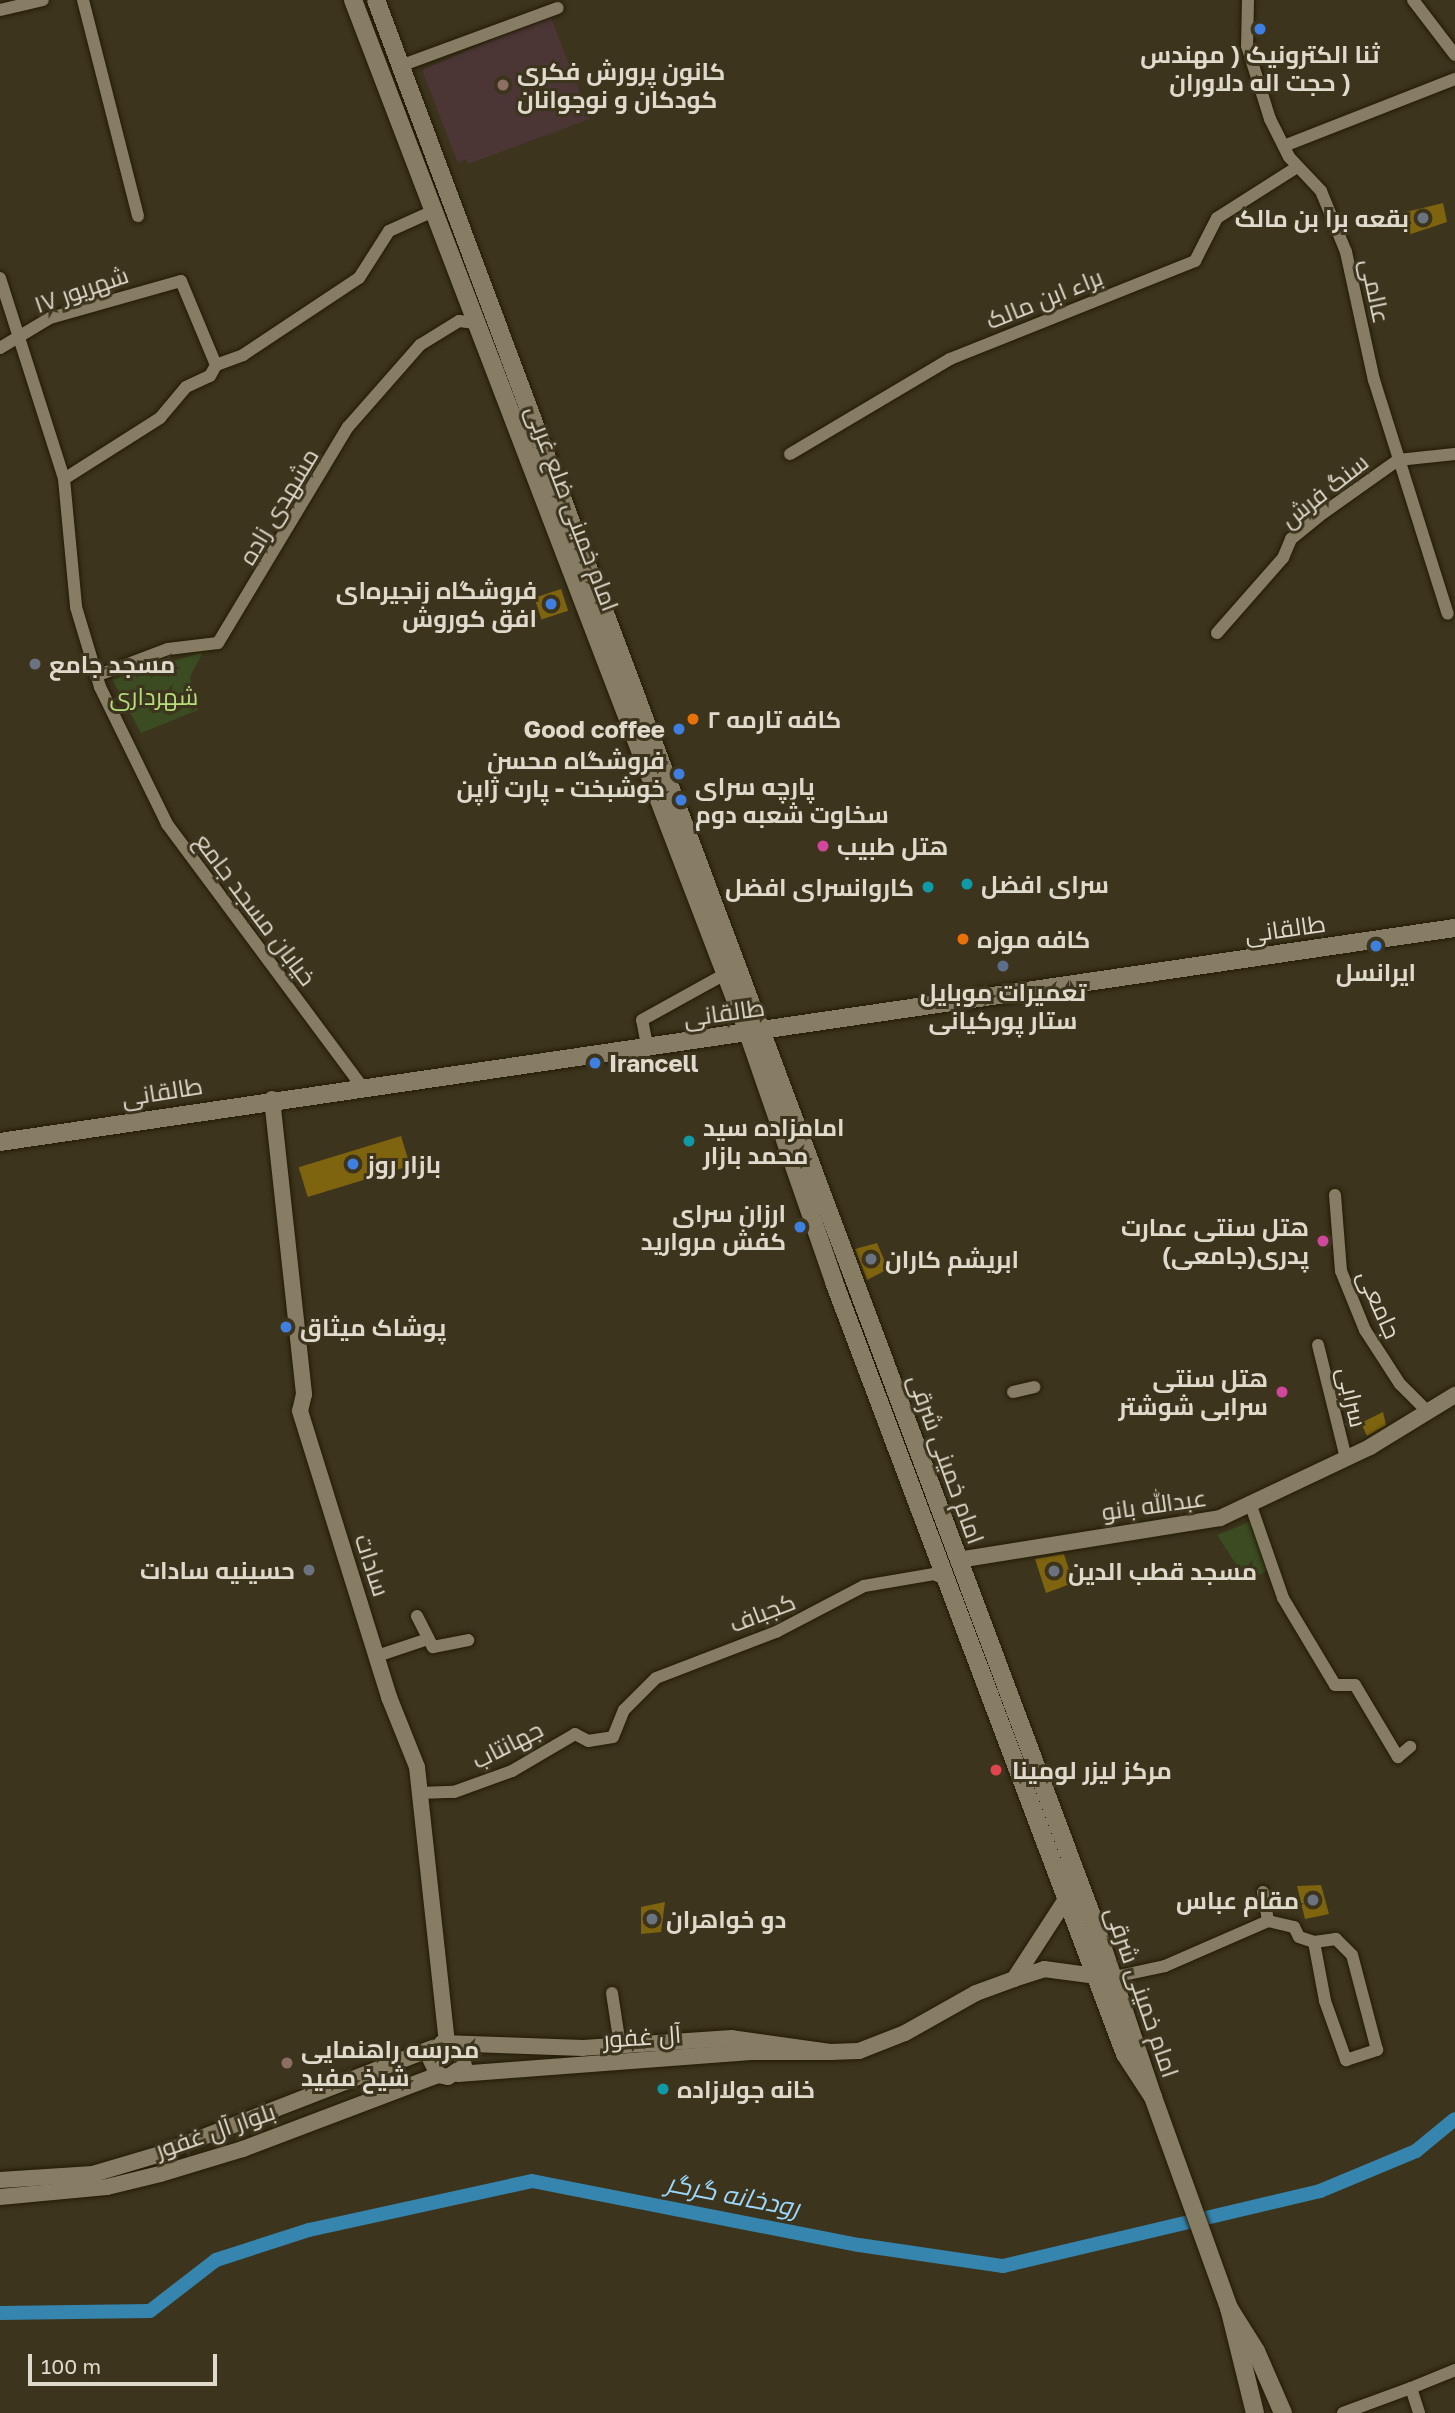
<!DOCTYPE html>
<html>
<head>
<meta charset="utf-8">
<style>
  body { margin:0 }
  #map { position:relative; width:1455px; height:2413px; overflow:hidden; background:#3c341d; font-family:"Golos Text",Cairo,sans-serif }
  div>[style] { position:absolute }
  [style*='--x'] { left:calc(var(--x)*1px); top:calc(var(--y)*1px); width:calc(var(--w)*1px); rotate:calc(var(--a)*1deg) }
  .education>* { inset:0; background:#4b3635 }
  .green>* { inset:0; background:#3b4b22 }
  .canal>* { height:14px; margin:-7px; padding:0 7px; transform-origin:7px; border-radius:7px; background:#3585af }
  .building>* { inset:0; background:#7f640f; transform-origin:0 0 }
  .roads { filter:drop-shadow(0 0 2px #231b05) drop-shadow(0 0 2px #231b05) }
  .minor>* { height:12px; margin:-6px; padding:0 6px; transform-origin:6px; border-radius:6px; background:#877d64 }
  .tertiary>* { height:16px; margin:-8px; padding:0 8px; transform-origin:8px; border-radius:8px; background:#877d64 }
  .secondary>* { height:18px; margin:-9px; padding:0 9px; transform-origin:9px; border-radius:9px; background:#877d64 }
  .dots>* { width:19px; height:19px; translate:-50% -50%; box-sizing:border-box; border:4px solid #3c341d; border-radius:50% }
  span { translate:-50% -50%; white-space:nowrap; text-align:center; line-height:1.15; -webkit-text-stroke:6px #3c341d; paint-order:stroke }
  .poi-label { font-size:24px; color:#dfdacc; font-weight:700 }
  .left { translate:0 -50%; text-align:left }
  .right { translate:-100% -50%; text-align:right }
  .street-label { font-size:24px; color:#dfdacc }
  .park-label { font-size:24px; color:#b6dd7e }
  .water-label { font-size:26px; color:#9dd8fb; font-style:italic }
  .scale { position:absolute; left:28px; top:2354px; width:189px; height:32px; box-sizing:border-box; border:4px solid #dfdacc; border-top:0; padding-left:9px; font-size:21px; line-height:24px; white-space:nowrap; color:#dfdacc; -webkit-text-stroke:5px #3c341d; paint-order:stroke }
</style>
</head>
<body>
<div id="map">
  <div class="education">
    <div style="clip-path:polygon(550px 15px,590px 119px,468px 164px,466px 159px,458px 163px,422px 70px)"></div>
  </div>
  <div class="green">
    <div style="clip-path:polygon(203px 652px,190px 677px,198px 710px,141px 733px,112px 679px)"></div>
    <div style="clip-path:polygon(1254px 1520px,1271px 1569px,1247px 1581px,1217px 1535px)"></div>
  </div>
  <div class="canal">
    <div style="--x:0;--y:2313;--w:150;--a:-0.8"></div>
    <div style="--x:150;--y:2311;--w:83;--a:-37.7"></div>
    <div style="--x:216;--y:2260;--w:98;--a:-17.9"></div>
    <div style="--x:309;--y:2230;--w:228;--a:-12.4"></div>
    <div style="--x:532;--y:2181;--w:333;--a:11.1"></div>
    <div style="--x:859;--y:2245;--w:146;--a:8.3"></div>
    <div style="--x:1003;--y:2266;--w:326;--a:-13.3"></div>
    <div style="--x:1320;--y:2191;--w:104;--a:-22.6"></div>
    <div style="--x:1416;--y:2151;--w:50;--a:-39.4"></div>
  </div>
  <div class="building">
    <div style="clip-path:polygon(1443px 203px,1447px 222px,1408px 235px,1398px 214px)"></div>
    <div style="left:561px;top:589px;width:23px;height:28px;rotate:72deg"></div>
    <div style="left:401px;top:1136px;width:31px;height:107px;rotate:73deg"></div>
    <div style="clip-path:polygon(877px 1243px,888px 1269px,867px 1280px,855px 1249px)"></div>
    <div style="clip-path:polygon(1383px 1412px,1386px 1425px,1367px 1436px,1361px 1423px)"></div>
    <div style="clip-path:polygon(1064px 1554px,1073px 1583px,1046px 1593px,1035px 1559px)"></div>
    <div style="clip-path:polygon(1321px 1885px,1329px 1914px,1305px 1919px,1297px 1886px)"></div>
    <div style="clip-path:polygon(665px 1902px,661px 1932px,641px 1934px,641px 1907px)"></div>
  </div>
  <div class="roads">
    <div class="minor">
      <div style="--x:83;--y:0;--w:223;--a:75.7"></div>
      <div style="--x:1248;--y:0;--w:46;--a:91.2"></div>
      <div style="--x:1247;--y:46;--w:77;--a:72.5"></div>
      <div style="--x:1270;--y:119;--w:42;--a:63.4"></div>
      <div style="--x:1289;--y:157;--w:47;--a:46.7"></div>
      <div style="--x:1321;--y:191;--w:66;--a:67.7"></div>
      <div style="--x:1346;--y:252;--w:131;--a:77.7"></div>
      <div style="--x:1374;--y:380;--w:245;--a:72.5"></div>
      <div style="--x:1413;--y:0;--w:69;--a:52.6"></div>
      <div style="--x:0;--y:10;--w:44;--a:-13.1"></div>
      <div style="--x:400;--y:66;--w:168;--a:-20.2"></div>
      <div style="--x:1284;--y:146;--w:184;--a:-21.4"></div>
      <div style="--x:0;--y:278;--w:211;--a:72.3"></div>
      <div style="--x:64;--y:479;--w:129;--a:84.6"></div>
      <div style="--x:76;--y:607;--w:84;--a:73.3"></div>
      <div style="--x:100;--y:687;--w:153;--a:63.9"></div>
      <div style="--x:167;--y:824;--w:327;--a:53.4"></div>
      <div style="--x:0;--y:348;--w:58;--a:-31"></div>
      <div style="--x:50;--y:318;--w:136;--a:-15.8"></div>
      <div style="--x:181;--y:281;--w:91;--a:67.4"></div>
      <div style="--x:216;--y:365;--w:29;--a:-20"></div>
      <div style="--x:243;--y:355;--w:139;--a:-33.6"></div>
      <div style="--x:359;--y:278;--w:56;--a:-57.4"></div>
      <div style="--x:389;--y:231;--w:48;--a:-24.4"></div>
      <div style="--x:790;--y:454;--w:186;--a:-30.7"></div>
      <div style="--x:950;--y:359;--w:264;--a:-21.8"></div>
      <div style="--x:1195;--y:261;--w:48;--a:-62.9"></div>
      <div style="--x:1217;--y:218;--w:95;--a:-32.5"></div>
      <div style="--x:64;--y:479;--w:114;--a:-32.4"></div>
      <div style="--x:160;--y:418;--w:40;--a:-50"></div>
      <div style="--x:186;--y:387;--w:26;--a:-25"></div>
      <div style="--x:210;--y:376;--w:13;--a:-61"></div>
      <div style="--x:1217;--y:633;--w:100;--a:-48.7"></div>
      <div style="--x:1283;--y:558;--w:21;--a:-67"></div>
      <div style="--x:1291;--y:539;--w:36;--a:-39"></div>
      <div style="--x:1319;--y:516;--w:97;--a:-35.3"></div>
      <div style="--x:1398;--y:460;--w:57;--a:-6"></div>
      <div style="--x:96;--y:676;--w:77;--a:-20.6"></div>
      <div style="--x:168;--y:649;--w:50;--a:-6.8"></div>
      <div style="--x:218;--y:643;--w:252;--a:-59"></div>
      <div style="--x:348;--y:427;--w:109;--a:-48.7"></div>
      <div style="--x:420;--y:345;--w:46;--a:-31.6"></div>
      <div style="--x:459;--y:321;--w:17;--a:7"></div>
      <div style="--x:646;--y:1040;--w:20;--a:-101"></div>
      <div style="--x:642;--y:1020;--w:95;--a:-29"></div>
      <div style="--x:1335;--y:1195;--w:76;--a:85.5"></div>
      <div style="--x:1341;--y:1271;--w:64;--a:67.9"></div>
      <div style="--x:1365;--y:1330;--w:64;--a:57.1"></div>
      <div style="--x:1400;--y:1384;--w:40;--a:45"></div>
      <div style="--x:1318;--y:1345;--w:116;--a:76.1"></div>
      <div style="--x:1013;--y:1392;--w:22;--a:-13"></div>
      <div style="--x:1250;--y:1503;--w:101;--a:70.8"></div>
      <div style="--x:1283;--y:1598;--w:101;--a:59.1"></div>
      <div style="--x:1335;--y:1685;--w:20;--a:0"></div>
      <div style="--x:1355;--y:1685;--w:84;--a:59.2"></div>
      <div style="--x:1398;--y:1757;--w:16;--a:-40"></div>
      <div style="--x:417;--y:1616;--w:35;--a:63"></div>
      <div style="--x:433;--y:1647;--w:36;--a:-11"></div>
      <div style="--x:380;--y:1655;--w:51;--a:-18.4"></div>
      <div style="--x:418;--y:1793;--w:36;--a:-2"></div>
      <div style="--x:454;--y:1792;--w:62;--a:-19.9"></div>
      <div style="--x:512;--y:1771;--w:73;--a:-30.4"></div>
      <div style="--x:575;--y:1734;--w:15;--a:28"></div>
      <div style="--x:588;--y:1741;--w:25;--a:-9"></div>
      <div style="--x:613;--y:1737;--w:29;--a:-68"></div>
      <div style="--x:624;--y:1710;--w:45;--a:-45"></div>
      <div style="--x:656;--y:1678;--w:129;--a:-21"></div>
      <div style="--x:776;--y:1632;--w:99;--a:-27.6"></div>
      <div style="--x:864;--y:1586;--w:71;--a:-9.7"></div>
      <div style="--x:934;--y:1574;--w:16;--a:27"></div>
      <div style="--x:1263;--y:1892;--w:29;--a:80"></div>
      <div style="--x:1268;--y:1921;--w:27;--a:13"></div>
      <div style="--x:1294;--y:1927;--w:11;--a:63"></div>
      <div style="--x:1299;--y:1937;--w:16;--a:18"></div>
      <div style="--x:1314;--y:1942;--w:60;--a:79.4"></div>
      <div style="--x:1325;--y:2001;--w:63;--a:70.4"></div>
      <div style="--x:1346;--y:2060;--w:33;--a:-18"></div>
      <div style="--x:1377;--y:2050;--w:98;--a:-104.7"></div>
      <div style="--x:1352;--y:1955;--w:23;--a:-135"></div>
      <div style="--x:1336;--y:1939;--w:22;--a:172"></div>
      <div style="--x:1114;--y:1977;--w:52;--a:-12.2"></div>
      <div style="--x:1165;--y:1966;--w:112;--a:-23.6"></div>
      <div style="--x:612;--y:1993;--w:53;--a:81.3"></div>
      <div style="--x:1411;--y:2388;--w:48;--a:-22.2"></div>
      <div style="--x:1343;--y:2413;--w:72;--a:-20.2"></div>
      <div style="--x:1411;--y:2388;--w:26;--a:72"></div>
    </div>
    <div class="tertiary">
      <div style="--x:272;--y:1099;--w:297;--a:83.8"></div>
      <div style="--x:304;--y:1394;--w:17;--a:103"></div>
      <div style="--x:300;--y:1411;--w:300;--a:72.7"></div>
      <div style="--x:389;--y:1697;--w:75;--a:68.2"></div>
      <div style="--x:417;--y:1767;--w:277;--a:83.8"></div>
      <div style="--x:958;--y:1560;--w:265;--a:-9.1"></div>
      <div style="--x:1220;--y:1518;--w:166;--a:-25.3"></div>
      <div style="--x:1370;--y:1447;--w:100;--a:-31.5"></div>
      <div style="--x:1068;--y:1896;--w:99;--a:123"></div>
      <div style="--x:1014;--y:1979;--w:32;--a:-18"></div>
      <div style="--x:1044;--y:1969;--w:61;--a:7.6"></div>
      <div style="--x:830;--y:2052;--w:29;--a:-2"></div>
      <div style="--x:859;--y:2051;--w:49;--a:-21.4"></div>
      <div style="--x:905;--y:2033;--w:81;--a:-29.4"></div>
      <div style="--x:976;--y:1993;--w:40;--a:-20.2"></div>
      <div style="--x:458;--y:2074;--w:297;--a:-4.3"></div>
      <div style="--x:754;--y:2052;--w:76;--a:0"></div>
      <div style="--x:830;--y:2052;--w:99;--a:-171.9"></div>
      <div style="--x:732;--y:2038;--w:149;--a:176.2"></div>
      <div style="--x:583;--y:2048;--w:141;--a:-178"></div>
      <div style="--x:442;--y:2043;--w:19;--a:129"></div>
      <div style="--x:430;--y:2058;--w:19;--a:65"></div>
      <div style="--x:438;--y:2075;--w:10;--a:11"></div>
      <div style="--x:448;--y:2077;--w:19;--a:-35"></div>
      <div style="--x:464;--y:2066;--w:19;--a:-102"></div>
      <div style="--x:0;--y:2180;--w:93;--a:-3.7"></div>
      <div style="--x:93;--y:2174;--w:67;--a:-16.5"></div>
      <div style="--x:157;--y:2155;--w:296;--a:-21.2"></div>
      <div style="--x:0;--y:2197;--w:107;--a:-5.3"></div>
      <div style="--x:107;--y:2187;--w:55;--a:-13.8"></div>
      <div style="--x:160;--y:2174;--w:87;--a:-16.8"></div>
      <div style="--x:243;--y:2149;--w:209;--a:-20.8"></div>
    </div>
    <div class="secondary">
      <div style="--x:353;--y:0;--w:1106;--a:69.07"></div>
      <div style="--x:748;--y:1033;--w:263;--a:70.9"></div>
      <div style="--x:834;--y:1282;--w:825;--a:69.35"></div>
      <div style="--x:1125;--y:2054;--w:51;--a:56.9"></div>
      <div style="--x:1153;--y:2097;--w:191;--a:-108.6"></div>
      <div style="--x:1092;--y:1916;--w:2045;--a:-110.49"></div>
      <div style="--x:0;--y:1142;--w:1471;--a:-8.37"></div>
      <div style="--x:1153;--y:2097;--w:224;--a:70.2"></div>
      <div style="--x:1255;--y:2413;--w:108;--a:-103.9"></div>
      <div style="--x:1229;--y:2308;--w:51;--a:57.9"></div>
      <div style="--x:1256;--y:2351;--w:68;--a:66.5"></div>
    </div>
  </div>
  <div class="dots">
    <div style="left:1260px;top:29px;background:#3f7fe0"></div>
    <div style="left:503px;top:85px;background:#8d6e63"></div>
    <div style="left:1423px;top:218px;background:#6b7280"></div>
    <div style="left:551px;top:604px;background:#3f7fe0"></div>
    <div style="left:35px;top:664px;background:#6b7280"></div>
    <div style="left:693px;top:719px;background:#e8710a"></div>
    <div style="left:679px;top:729px;background:#3f7fe0"></div>
    <div style="left:679px;top:774px;background:#3f7fe0"></div>
    <div style="left:681px;top:800px;background:#3f7fe0"></div>
    <div style="left:823px;top:846px;background:#d1479c"></div>
    <div style="left:967px;top:884px;background:#0f9aa8"></div>
    <div style="left:928px;top:887px;background:#0f9aa8"></div>
    <div style="left:963px;top:939px;background:#e8710a"></div>
    <div style="left:1376px;top:946px;background:#3f7fe0"></div>
    <div style="left:1003px;top:966px;background:#5c6f8a"></div>
    <div style="left:595px;top:1063px;background:#3f7fe0"></div>
    <div style="left:689px;top:1141px;background:#0f9aa8"></div>
    <div style="left:353px;top:1164px;background:#3f7fe0"></div>
    <div style="left:800px;top:1227px;background:#3f7fe0"></div>
    <div style="left:1323px;top:1241px;background:#d1479c"></div>
    <div style="left:871px;top:1259px;background:#6b7280"></div>
    <div style="left:286px;top:1327px;background:#3f7fe0"></div>
    <div style="left:1282px;top:1392px;background:#d1479c"></div>
    <div style="left:309px;top:1570px;background:#6b7280"></div>
    <div style="left:1054px;top:1571px;background:#6b7280"></div>
    <div style="left:996px;top:1770px;background:#e0444e"></div>
    <div style="left:1313px;top:1900px;background:#6b7280"></div>
    <div style="left:652px;top:1919px;background:#6b7280"></div>
    <div style="left:287px;top:2063px;background:#8d6e63"></div>
    <div style="left:663px;top:2089px;background:#0f9aa8"></div>
  </div>
  <div class="poi-label">
    <span style="left:1260px;top:68px">ثنا الکترونیک ( مهندس<br>حجت اله دلاوران )</span>
    <span class="left" style="left:517px;top:85px">کانون پرورش فکری<br>کودکان و نوجوانان</span>
    <span class="right" style="left:1409px;top:218px">بقعه برا بن مالک</span>
    <span class="right" style="left:537px;top:604px">فروشگاه زنجیره‌ای<br>افق کوروش</span>
    <span class="left" style="left:49px;top:664px">مسجد جامع</span>
    <span class="left" style="left:707px;top:719px">کافه تارمه ۲</span>
    <span class="right" style="left:665px;top:729px">Good coffee</span>
    <span class="right" style="left:665px;top:774px">فروشگاه محسن<br>خوشبخت - پارت ژاپن</span>
    <span class="left" style="left:695px;top:800px">پارچه سرای<br>سخاوت شعبه دوم</span>
    <span class="left" style="left:837px;top:846px">هتل طبیب</span>
    <span class="left" style="left:981px;top:884px">سرای افضل</span>
    <span class="right" style="left:914px;top:887px">کاروانسرای افضل</span>
    <span class="left" style="left:977px;top:939px">کافه موزه</span>
    <span style="left:1376px;top:972px">ایرانسل</span>
    <span style="left:1003px;top:1006px">تعمیرات موبایل<br>ستار پورکیانی</span>
    <span class="left" style="left:609px;top:1063px">Irancell</span>
    <span class="left" style="left:703px;top:1141px">امامزاده سید<br>محمد بازار</span>
    <span class="left" style="left:367px;top:1164px">بازار روز</span>
    <span class="right" style="left:786px;top:1227px">ارزان سرای<br>کفش مروارید</span>
    <span class="right" style="left:1309px;top:1241px">هتل سنتی عمارت<br>پدری(جامعی)</span>
    <span class="left" style="left:885px;top:1259px">ابریشم کاران</span>
    <span class="left" style="left:300px;top:1327px">پوشاک میثاق</span>
    <span class="right" style="left:1268px;top:1392px">هتل سنتی<br>سرابی شوشتر</span>
    <span class="right" style="left:295px;top:1570px">حسینیه سادات</span>
    <span class="left" style="left:1068px;top:1571px">مسجد قطب الدین</span>
    <span class="left" style="left:1012px;top:1770px">مرکز لیزر لومینا</span>
    <span class="right" style="left:1299px;top:1900px">مقام عباس</span>
    <span class="left" style="left:666px;top:1919px">دو خواهران</span>
    <span class="left" style="left:301px;top:2063px">مدرسه راهنمایی<br>شیخ مفید</span>
    <span class="left" style="left:677px;top:2089px">خانه جولازاده</span>
  </div>
  <div class="street-label">
    <span style="left:81px;top:289px;rotate:-19deg">۱۷ شهریور</span>
    <span style="left:1376px;top:291px;rotate:78deg">عالمی</span>
    <span style="left:1044px;top:298px;rotate:-22deg">براء ابن مالک</span>
    <span style="left:1324px;top:490px;rotate:-38deg">سنگ فرش</span>
    <span style="left:278px;top:506px;rotate:-59deg">مشهدی زاده</span>
    <span style="left:573px;top:508px;rotate:69deg">امام خمینی ضلع غربی</span>
    <span style="left:256px;top:909px;rotate:53deg">خیابان مسجد جامع</span>
    <span style="left:1285px;top:928px;rotate:-8deg">طالقانی</span>
    <span style="left:724px;top:1012px;rotate:-8deg">طالقانی</span>
    <span style="left:162px;top:1091px;rotate:-9deg">طالقانی</span>
    <span style="left:1380px;top:1304px;rotate:66deg">جامعی</span>
    <span style="left:1353px;top:1397px;rotate:77deg">سرابی</span>
    <span style="left:947px;top:1459px;rotate:70deg">امام خمینی شرقی</span>
    <span style="left:1154px;top:1504px;rotate:-8deg">عبدالله بانو</span>
    <span style="left:373px;top:1565px;rotate:72deg">سادات</span>
    <span style="left:762px;top:1612px;rotate:-21deg">کجباف</span>
    <span style="left:507px;top:1744px;rotate:-27deg">جهانتاب</span>
    <span style="left:1143px;top:1992px;rotate:71deg">امام خمینی شرقی</span>
    <span style="left:642px;top:2036px;rotate:-4deg">آل غفور</span>
    <span style="left:215px;top:2130px;rotate:-19deg">بلوار آل غفور</span>
  </div>
  <div class="park-label">
    <span style="left:154px;top:696px">شهرداری</span>
  </div>
  <div class="water-label">
    <span style="left:733px;top:2195px;rotate:11deg">رودخانه گرگر</span>
  </div>
  <div class="scale">100 m</div>
</div>
</body>
</html>
